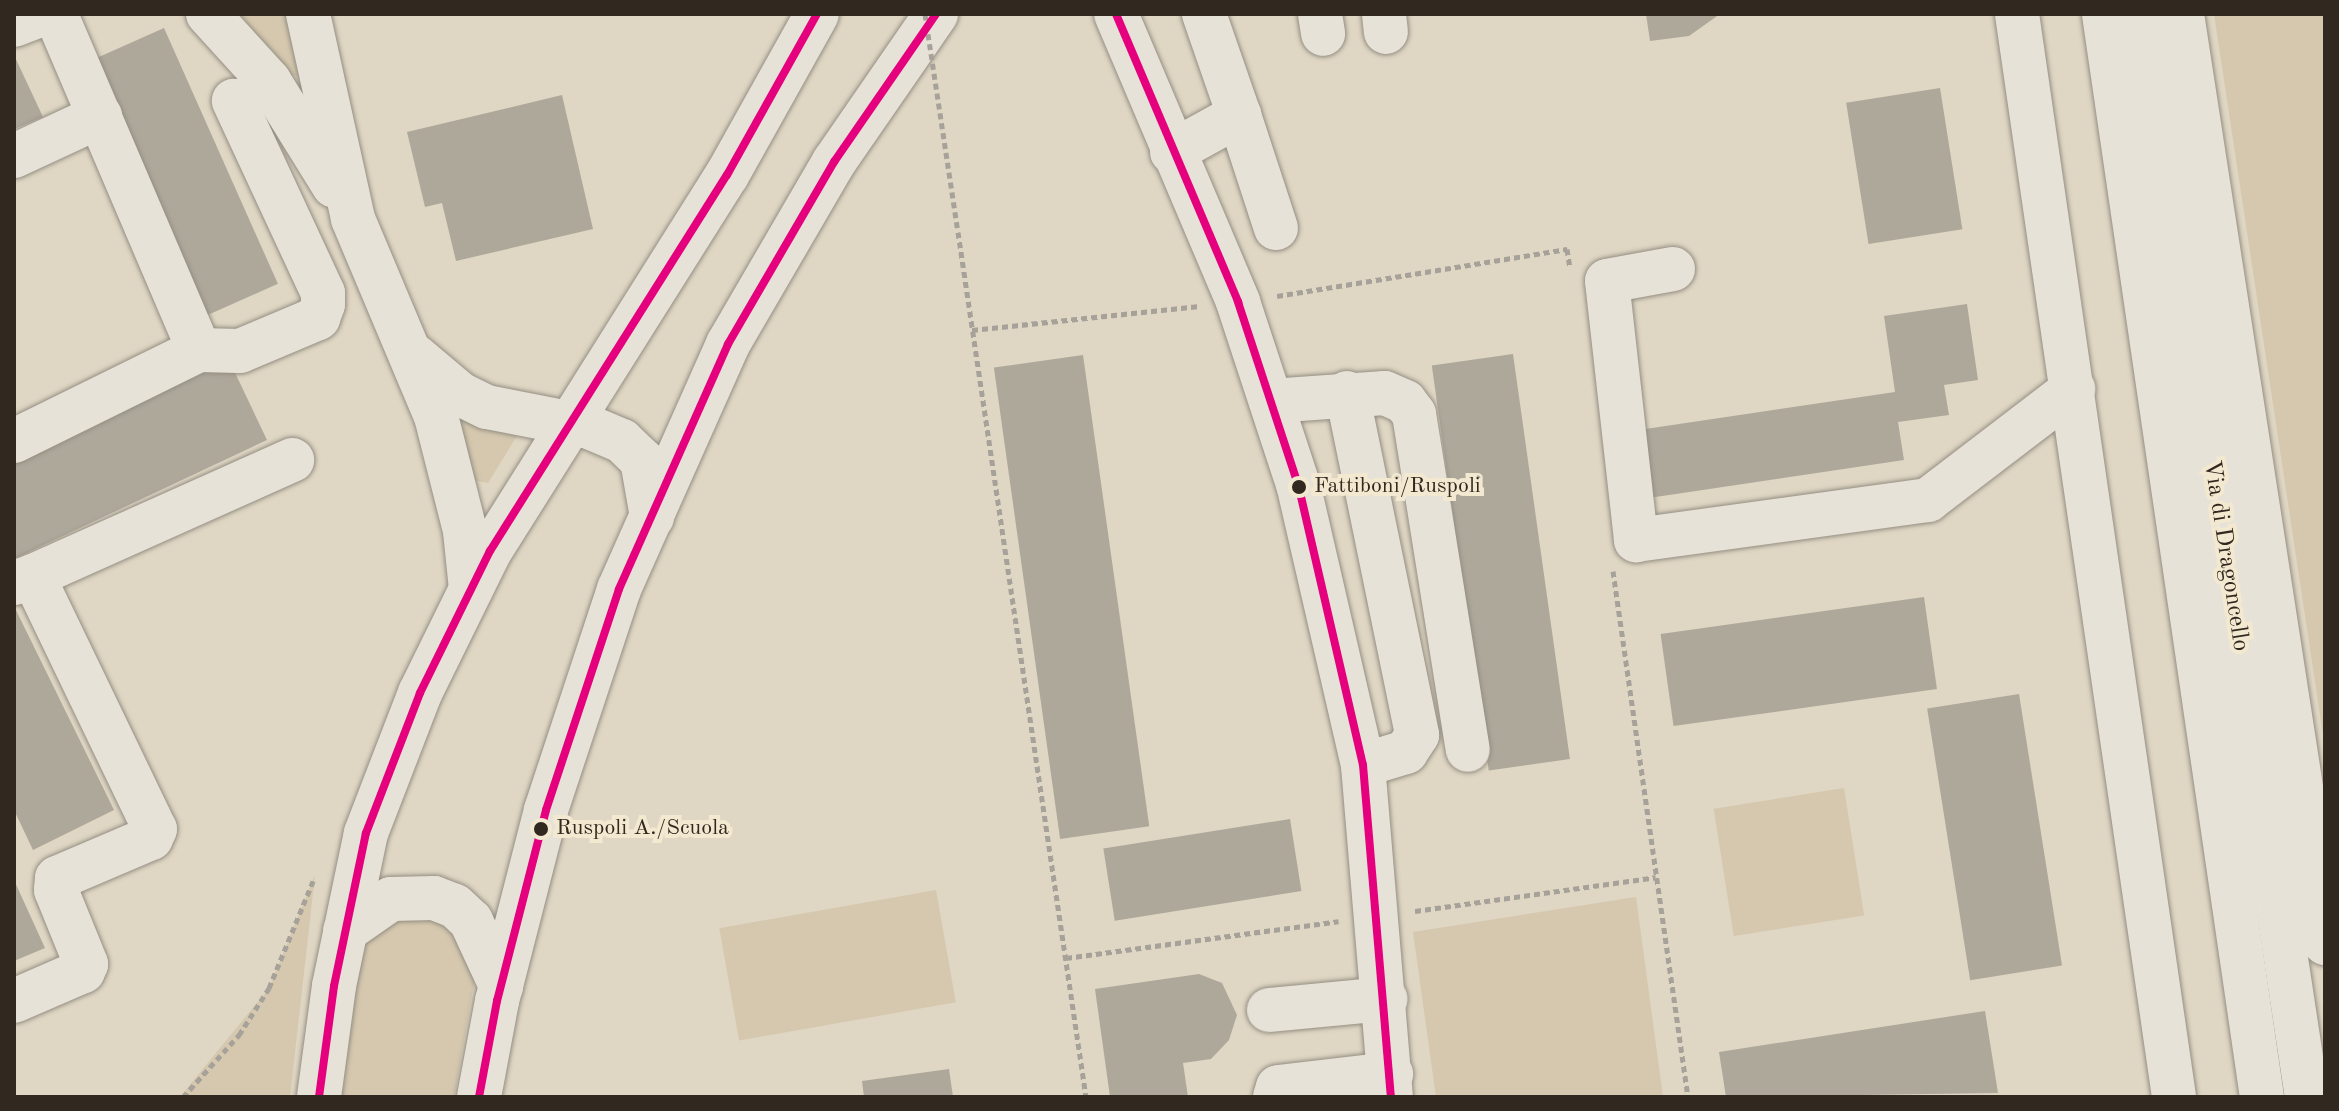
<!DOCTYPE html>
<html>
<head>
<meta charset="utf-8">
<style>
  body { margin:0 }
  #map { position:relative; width:2339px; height:1111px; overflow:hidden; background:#dfd6c3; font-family:"Old Standard TT",serif }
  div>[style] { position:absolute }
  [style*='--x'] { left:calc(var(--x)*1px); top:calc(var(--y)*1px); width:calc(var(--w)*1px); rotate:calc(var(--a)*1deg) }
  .green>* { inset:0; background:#d5c8ae; transform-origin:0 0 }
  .building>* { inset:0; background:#aea89b; transform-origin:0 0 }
  .path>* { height:5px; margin-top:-2.5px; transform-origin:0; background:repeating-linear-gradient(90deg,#a6a199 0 6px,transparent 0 10px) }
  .roads { filter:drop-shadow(0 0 2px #948e83) drop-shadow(0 0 2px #948e83) }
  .minor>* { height:44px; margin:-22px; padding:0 22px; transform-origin:22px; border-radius:22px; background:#e7e2d7 }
  .path-bridge>* { height:5px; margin-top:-2.5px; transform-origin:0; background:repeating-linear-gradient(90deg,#a6a199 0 6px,transparent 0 10px) }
  .bus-1>* { height:8px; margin:-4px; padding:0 4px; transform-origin:4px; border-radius:4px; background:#e5007d }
  .dots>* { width:22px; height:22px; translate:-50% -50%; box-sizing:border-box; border:4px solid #f3e8d0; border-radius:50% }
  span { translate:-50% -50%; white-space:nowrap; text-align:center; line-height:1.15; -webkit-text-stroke:8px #f3e8d0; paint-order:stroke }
  .bus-label { font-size:22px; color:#31281f }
  .left { translate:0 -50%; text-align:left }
  .street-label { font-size:24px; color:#31281f }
  .frame { position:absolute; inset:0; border:16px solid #31281f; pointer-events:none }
</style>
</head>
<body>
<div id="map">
  <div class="green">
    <div style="clip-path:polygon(240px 14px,298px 14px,305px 77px,289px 75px)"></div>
    <div style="clip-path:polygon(2214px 14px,2325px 14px,2325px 748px)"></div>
    <div style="clip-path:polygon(451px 405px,520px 431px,488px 483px,473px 480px)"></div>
    <div style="left:1844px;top:788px;width:129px;height:132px;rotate:81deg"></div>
    <div style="clip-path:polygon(315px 875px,290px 1097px,180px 1097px,269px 988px)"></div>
    <div style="left:936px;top:890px;width:114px;height:220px;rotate:80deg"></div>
    <div style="clip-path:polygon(1636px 897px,1663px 1097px,1436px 1097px,1413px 932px)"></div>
    <div style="clip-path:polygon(432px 903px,477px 966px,454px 1097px,342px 1097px,338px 1090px,365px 931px)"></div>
  </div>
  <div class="building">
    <div style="clip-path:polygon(1646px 14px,1720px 14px,1689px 36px,1650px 41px)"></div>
    <div style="left:164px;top:28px;width:280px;height:91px;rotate:66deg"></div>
    <div style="clip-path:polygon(14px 55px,43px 117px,14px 129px)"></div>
    <div style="left:1940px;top:88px;width:143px;height:95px;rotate:81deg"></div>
    <div style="clip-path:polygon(562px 95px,593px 229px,456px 261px,442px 203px,425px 207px,407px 132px)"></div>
    <div style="clip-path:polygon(1967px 304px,1978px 380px,1944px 385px,1949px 415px,1898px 422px,1904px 460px,1642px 499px,1632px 431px,1895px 392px,1884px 316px)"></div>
    <div style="left:1513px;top:354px;width:409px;height:82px;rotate:82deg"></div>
    <div style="left:1083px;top:355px;width:476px;height:90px;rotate:82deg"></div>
    <div style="clip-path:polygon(228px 358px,267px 440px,14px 559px,14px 459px)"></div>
    <div style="left:1924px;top:597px;width:93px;height:266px;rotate:82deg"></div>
    <div style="clip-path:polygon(14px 606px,114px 810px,33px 850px,14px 810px)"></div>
    <div style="left:2019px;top:694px;width:275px;height:93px;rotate:81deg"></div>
    <div style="left:1290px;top:819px;width:73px;height:189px;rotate:81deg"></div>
    <div style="clip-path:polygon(14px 880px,45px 948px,14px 961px)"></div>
    <div style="clip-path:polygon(1199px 974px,1222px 983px,1237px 1015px,1229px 1040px,1211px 1059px,1183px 1063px,1188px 1097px,1110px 1097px,1095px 989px)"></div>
    <div style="clip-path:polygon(1985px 1011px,1998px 1093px,1726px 1097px,1719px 1052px)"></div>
    <div style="clip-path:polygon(949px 1069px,953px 1097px,864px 1097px,862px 1081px)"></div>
  </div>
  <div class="path">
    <div style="--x:958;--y:232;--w:874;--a:81.58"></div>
    <div style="--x:1277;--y:296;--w:294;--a:-9.2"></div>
    <div style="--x:1567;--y:249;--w:19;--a:81"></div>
    <div style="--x:972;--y:330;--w:229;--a:-6"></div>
    <div style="--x:1613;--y:571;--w:531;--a:81.89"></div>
    <div style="--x:1415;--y:911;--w:243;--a:-8"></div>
    <div style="--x:1066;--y:958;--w:275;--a:-7.7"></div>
    <div style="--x:183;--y:1097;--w:84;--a:-47.9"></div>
    <div style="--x:239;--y:1035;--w:56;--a:-57.4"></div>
    <div style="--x:269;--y:988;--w:116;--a:-67.6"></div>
  </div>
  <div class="roads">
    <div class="minor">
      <div style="--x:208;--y:14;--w:91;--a:47.7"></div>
      <div style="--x:269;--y:81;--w:123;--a:58.2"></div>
      <div style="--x:308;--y:14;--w:210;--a:77.6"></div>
      <div style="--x:353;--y:219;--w:214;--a:67.2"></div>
      <div style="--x:436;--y:416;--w:119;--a:75.8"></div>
      <div style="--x:465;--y:531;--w:58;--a:84.1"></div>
      <div style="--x:1116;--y:14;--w:313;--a:67"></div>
      <div style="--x:1238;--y:302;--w:196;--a:71.8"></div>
      <div style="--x:1299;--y:488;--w:284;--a:77"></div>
      <div style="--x:1363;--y:765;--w:333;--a:85.2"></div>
      <div style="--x:1320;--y:14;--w:20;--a:81"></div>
      <div style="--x:1384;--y:14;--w:18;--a:84"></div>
      <div style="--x:2017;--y:14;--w:1094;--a:81.75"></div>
      <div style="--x:2104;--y:14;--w:1094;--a:81.7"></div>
      <div style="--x:2143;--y:14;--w:1095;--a:81.39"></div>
      <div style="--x:2182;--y:14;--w:940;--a:81.25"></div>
      <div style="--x:14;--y:25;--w:30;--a:-21"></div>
      <div style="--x:1239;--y:115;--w:119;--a:71.9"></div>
      <div style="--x:1172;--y:152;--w:77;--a:-28.9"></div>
      <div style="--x:1239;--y:115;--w:107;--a:-109.1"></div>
      <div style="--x:14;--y:156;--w:95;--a:-24.9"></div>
      <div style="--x:1673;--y:269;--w:67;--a:169.7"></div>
      <div style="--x:1607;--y:281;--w:261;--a:83.6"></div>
      <div style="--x:1636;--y:540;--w:295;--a:-7.8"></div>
      <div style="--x:1928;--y:500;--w:183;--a:-37.4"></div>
      <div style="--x:199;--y:350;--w:41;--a:1.4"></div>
      <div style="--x:240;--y:351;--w:85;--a:-22.9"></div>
      <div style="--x:318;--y:318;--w:15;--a:-70"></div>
      <div style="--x:323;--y:304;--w:11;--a:-90"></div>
      <div style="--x:323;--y:293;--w:212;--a:-114.9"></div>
      <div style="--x:415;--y:356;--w:59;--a:40.2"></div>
      <div style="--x:460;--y:394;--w:30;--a:26"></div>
      <div style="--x:487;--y:407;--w:104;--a:11.1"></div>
      <div style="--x:589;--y:427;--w:36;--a:23"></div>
      <div style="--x:622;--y:441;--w:28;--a:44"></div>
      <div style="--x:642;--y:460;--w:58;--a:80"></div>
      <div style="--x:1347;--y:393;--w:349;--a:78.4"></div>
      <div style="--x:1417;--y:735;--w:20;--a:123"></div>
      <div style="--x:1406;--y:752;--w:45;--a:163.2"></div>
      <div style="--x:1271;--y:401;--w:114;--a:-4"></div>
      <div style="--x:1385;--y:393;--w:22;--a:24"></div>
      <div style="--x:1405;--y:402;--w:15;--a:53"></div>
      <div style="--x:1414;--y:414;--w:340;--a:80.9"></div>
      <div style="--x:14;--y:441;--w:206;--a:-26.2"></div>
      <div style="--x:199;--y:350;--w:365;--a:-113.1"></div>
      <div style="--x:33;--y:576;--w:284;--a:-24.1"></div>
      <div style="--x:14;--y:583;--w:20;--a:-20"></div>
      <div style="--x:33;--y:576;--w:281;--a:64.3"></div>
      <div style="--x:155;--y:829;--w:10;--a:114"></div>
      <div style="--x:151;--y:838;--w:102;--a:156.9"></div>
      <div style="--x:57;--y:878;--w:12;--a:95"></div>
      <div style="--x:56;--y:890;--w:80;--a:67.9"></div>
      <div style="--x:86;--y:964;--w:8;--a:113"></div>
      <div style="--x:83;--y:971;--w:75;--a:156.5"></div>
      <div style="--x:345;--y:931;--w:56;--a:-34.8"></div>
      <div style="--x:391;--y:899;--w:43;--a:-1.3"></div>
      <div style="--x:434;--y:898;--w:22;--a:21"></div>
      <div style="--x:455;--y:906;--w:22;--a:43"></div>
      <div style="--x:471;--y:921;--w:72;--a:65.2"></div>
      <div style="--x:1269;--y:1010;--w:117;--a:-5.4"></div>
      <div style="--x:319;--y:1097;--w:112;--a:-82.3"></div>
      <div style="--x:334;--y:986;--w:156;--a:-78.2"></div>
      <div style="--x:366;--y:833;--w:150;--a:-68.9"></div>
      <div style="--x:420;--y:693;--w:158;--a:-63.8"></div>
      <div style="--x:490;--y:551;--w:444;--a:-57.8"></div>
      <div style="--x:727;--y:175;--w:184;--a:-60.8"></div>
      <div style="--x:479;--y:1097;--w:98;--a:-79.4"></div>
      <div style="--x:497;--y:1001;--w:197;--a:-75.6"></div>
      <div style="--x:546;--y:810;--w:233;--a:-71.7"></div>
      <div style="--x:619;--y:589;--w:268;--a:-66"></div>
      <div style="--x:728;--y:344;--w:211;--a:-59.8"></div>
      <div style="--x:834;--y:162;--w:180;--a:-55.4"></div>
      <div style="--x:1275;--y:1097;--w:10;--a:-73"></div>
      <div style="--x:1278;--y:1087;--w:114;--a:-6.6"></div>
    </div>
  </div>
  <div class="path-bridge">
    <div style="--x:925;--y:14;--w:220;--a:81.4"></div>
  </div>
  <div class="bus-1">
    <div style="--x:1116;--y:14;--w:313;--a:67"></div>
    <div style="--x:1238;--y:302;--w:196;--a:71.8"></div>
    <div style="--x:1299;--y:488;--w:284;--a:77"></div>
    <div style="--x:1363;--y:765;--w:333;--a:85.2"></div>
    <div style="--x:319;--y:1097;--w:112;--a:-82.3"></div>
    <div style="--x:334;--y:986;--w:156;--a:-78.2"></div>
    <div style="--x:366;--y:833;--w:150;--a:-68.9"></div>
    <div style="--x:420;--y:693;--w:158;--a:-63.8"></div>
    <div style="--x:490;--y:551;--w:444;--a:-57.8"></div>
    <div style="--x:727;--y:175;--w:184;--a:-60.8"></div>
    <div style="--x:479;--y:1097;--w:98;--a:-79.4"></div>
    <div style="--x:497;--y:1001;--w:197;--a:-75.6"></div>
    <div style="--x:546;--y:810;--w:233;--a:-71.7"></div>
    <div style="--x:619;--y:589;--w:268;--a:-66"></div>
    <div style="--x:728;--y:344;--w:211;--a:-59.8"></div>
    <div style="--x:834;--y:162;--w:180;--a:-55.4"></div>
  </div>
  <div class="dots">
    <div style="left:1299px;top:487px;background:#31281f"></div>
    <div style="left:541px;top:829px;background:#31281f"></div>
  </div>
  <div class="bus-label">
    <span class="left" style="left:1314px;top:487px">Fattiboni/Ruspoli</span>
    <span class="left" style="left:556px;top:829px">Ruspoli A./Scuola</span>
  </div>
  <div class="street-label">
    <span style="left:2225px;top:556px;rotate:81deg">Via di Dragoncello</span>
  </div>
  <div class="frame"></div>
</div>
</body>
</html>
